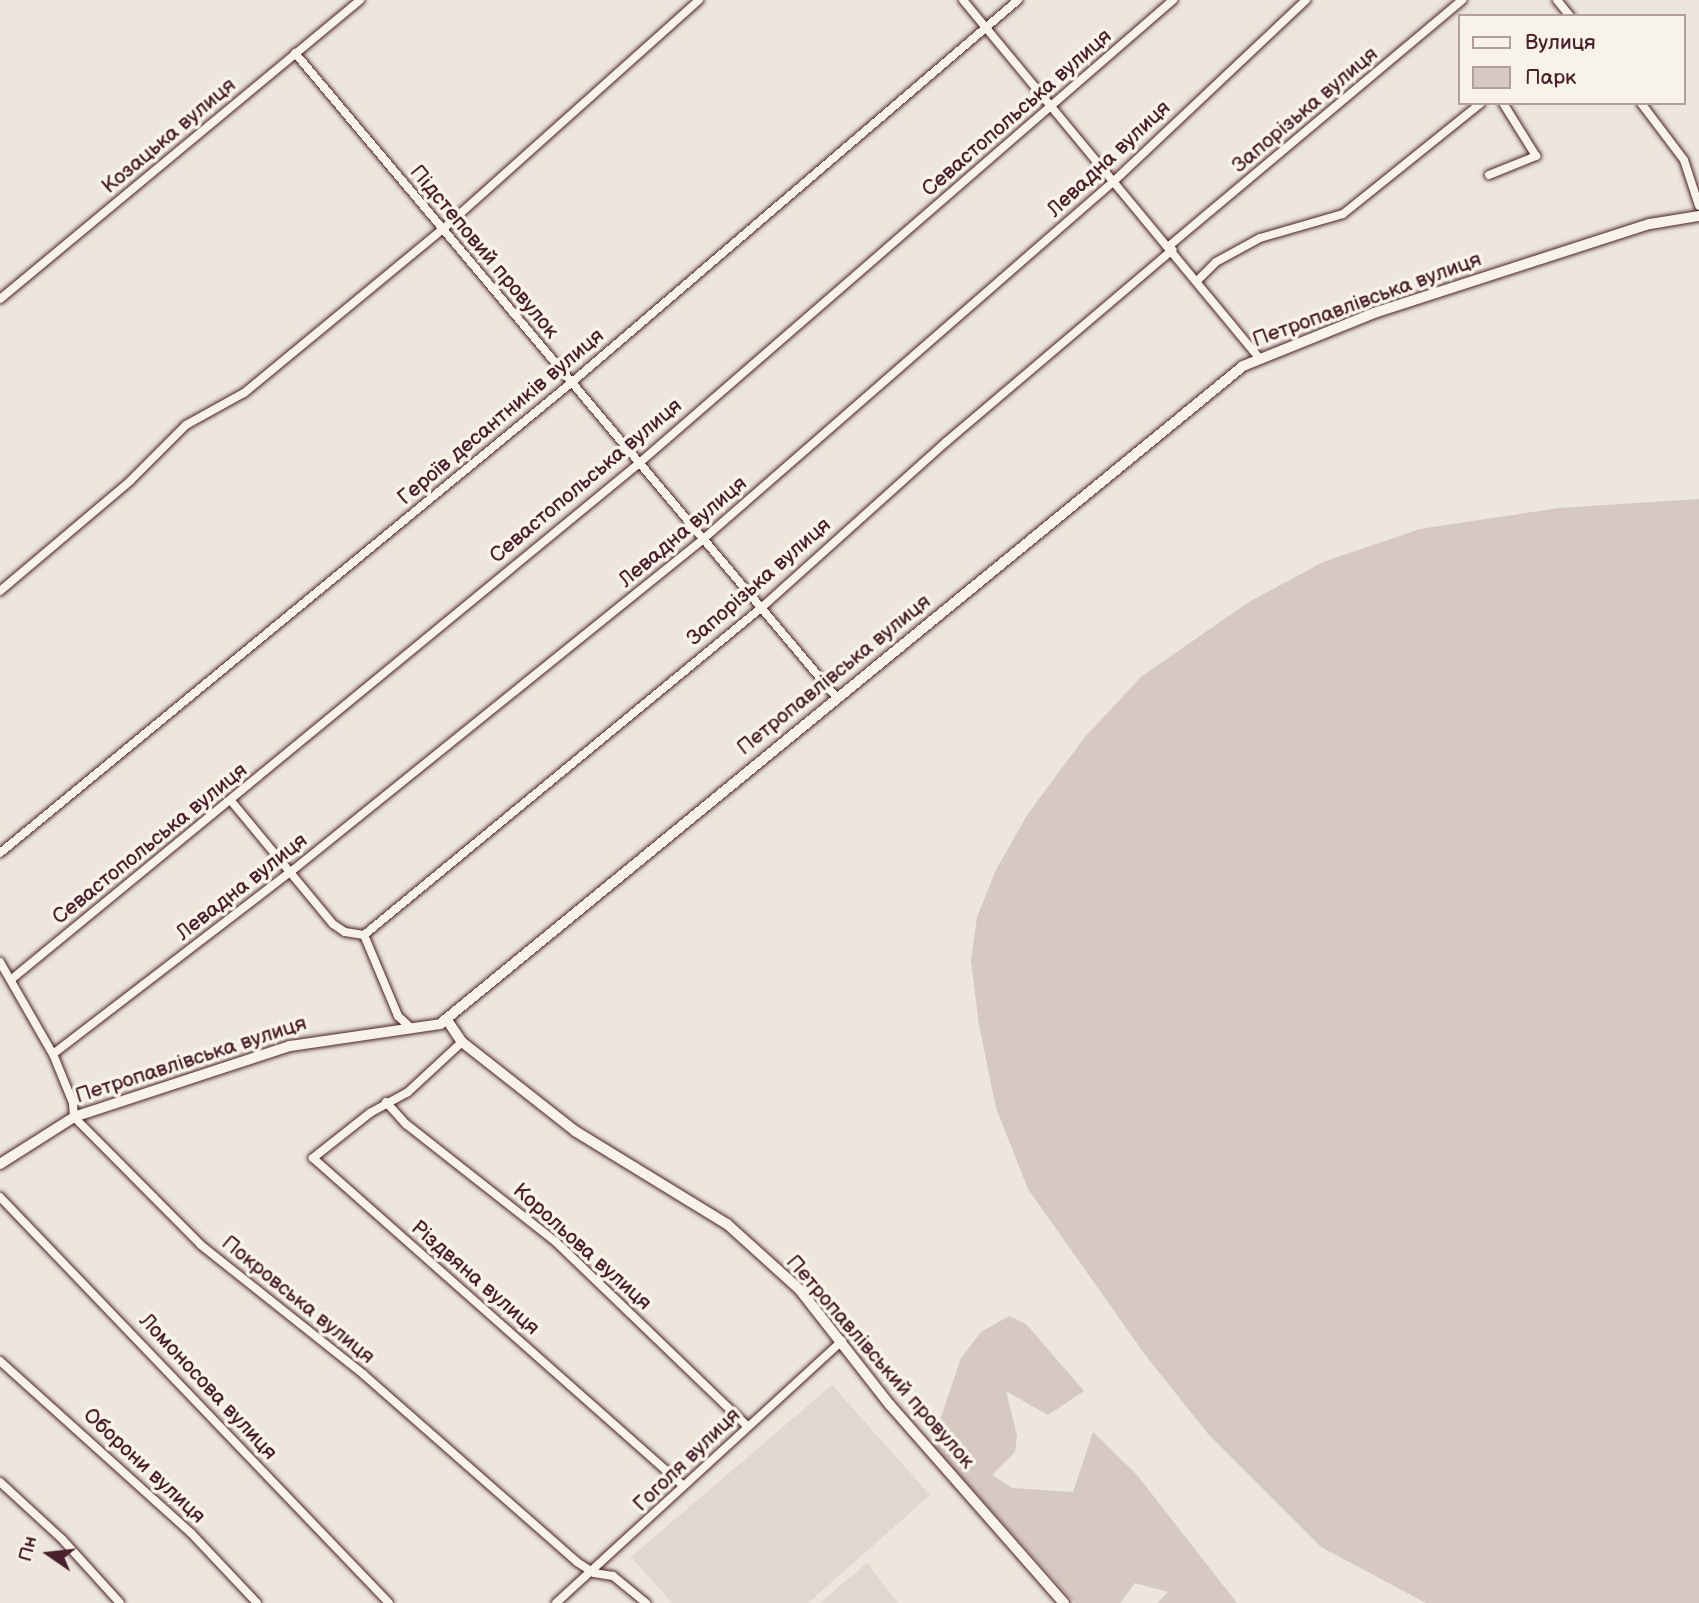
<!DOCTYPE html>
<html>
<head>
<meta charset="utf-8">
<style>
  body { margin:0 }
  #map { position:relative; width:1699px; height:1603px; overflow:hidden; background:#ece6dd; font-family:"Balsamiq Sans",sans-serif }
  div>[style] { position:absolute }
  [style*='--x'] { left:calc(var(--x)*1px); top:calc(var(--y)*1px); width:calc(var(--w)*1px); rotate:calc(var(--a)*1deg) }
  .built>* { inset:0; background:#e0d7d0 }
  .green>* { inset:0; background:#d5c9c2 }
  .roads { filter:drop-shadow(0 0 2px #4a1f2b) drop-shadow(0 0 2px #4a1f2b) }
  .minor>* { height:8px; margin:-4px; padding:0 4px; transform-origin:4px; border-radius:4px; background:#f7f3e8 }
  .tertiary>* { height:10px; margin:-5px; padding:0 5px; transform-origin:5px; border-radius:5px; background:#f7f3e8 }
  span { translate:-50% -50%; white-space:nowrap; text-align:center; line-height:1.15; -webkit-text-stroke:7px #f7f3e8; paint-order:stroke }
  .street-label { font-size:21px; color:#4a1f2b }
  .legend { position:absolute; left:1458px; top:14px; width:228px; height:91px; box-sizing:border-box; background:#f7f3e8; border:2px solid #b29e9c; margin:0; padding:9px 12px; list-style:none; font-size:21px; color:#4a1f2b }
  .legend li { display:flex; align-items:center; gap:14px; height:35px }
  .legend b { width:35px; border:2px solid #b29e9c }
  .north { position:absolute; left:14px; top:1519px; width:70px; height:70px; -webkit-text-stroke:5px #f7f3e8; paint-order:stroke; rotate:284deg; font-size:19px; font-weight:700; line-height:28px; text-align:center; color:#4a1f2b }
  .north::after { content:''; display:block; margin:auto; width:24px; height:32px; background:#4a1f2b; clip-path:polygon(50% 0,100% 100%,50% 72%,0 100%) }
</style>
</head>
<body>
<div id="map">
  <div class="built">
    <div style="clip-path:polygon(832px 1385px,930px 1495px,808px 1603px,672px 1603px,631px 1557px)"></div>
    <div style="clip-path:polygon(867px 1563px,898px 1603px,820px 1603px)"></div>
  </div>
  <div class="green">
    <div style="clip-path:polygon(1699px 499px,1699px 1603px,1426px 1603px,1321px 1547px,1209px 1435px,1146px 1356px,1028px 1189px,996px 1108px,979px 1025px,971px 960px,977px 917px,996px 870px,1027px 815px,1085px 737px,1142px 676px,1249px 602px,1323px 562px,1420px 529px,1559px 508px)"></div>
    <div style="clip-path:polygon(1009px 1316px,1026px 1324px,1084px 1391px,1048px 1415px,1006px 1391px,1017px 1436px,1015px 1452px,992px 1475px,1012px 1488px,1073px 1492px,1093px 1432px,1137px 1475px,1237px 1603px,1157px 1603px,1168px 1592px,1135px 1583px,1120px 1603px,1075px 1603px,932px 1444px,961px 1358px,981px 1332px)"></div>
  </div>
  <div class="roads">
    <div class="minor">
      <div style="--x:963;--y:0;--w:463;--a:50.4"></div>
      <div style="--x:1557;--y:0;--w:21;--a:51"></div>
      <div style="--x:295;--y:53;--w:842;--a:49.96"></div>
      <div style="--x:1641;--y:103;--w:71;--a:53"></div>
      <div style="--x:1684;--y:160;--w:48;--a:71.9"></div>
      <div style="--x:1489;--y:175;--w:51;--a:-22"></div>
      <div style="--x:1536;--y:156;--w:62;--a:-121.9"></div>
      <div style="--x:1169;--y:246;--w:383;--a:-40"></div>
      <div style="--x:1198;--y:280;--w:25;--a:-45"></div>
      <div style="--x:1216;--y:262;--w:50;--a:-28.6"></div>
      <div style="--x:1260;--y:238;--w:86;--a:-16.1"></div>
      <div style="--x:1343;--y:214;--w:177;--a:-38.8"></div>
      <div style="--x:0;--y:299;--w:468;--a:-39.7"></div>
      <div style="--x:0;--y:591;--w:170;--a:-40.2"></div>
      <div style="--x:130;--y:481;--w:79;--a:-45"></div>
      <div style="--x:186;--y:425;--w:66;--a:-28.9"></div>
      <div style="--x:244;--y:393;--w:259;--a:-39.5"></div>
      <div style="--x:444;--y:228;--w:342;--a:-41.8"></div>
      <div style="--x:232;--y:802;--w:158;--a:50.4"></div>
      <div style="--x:333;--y:924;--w:14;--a:34"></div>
      <div style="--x:345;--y:932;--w:19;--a:9"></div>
      <div style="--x:0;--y:853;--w:740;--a:-39.46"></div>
      <div style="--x:571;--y:383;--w:589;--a:-40.59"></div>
      <div style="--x:364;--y:935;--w:514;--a:-39.48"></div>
      <div style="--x:761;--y:608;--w:249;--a:-41.9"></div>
      <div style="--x:946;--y:442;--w:297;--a:-40.3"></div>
      <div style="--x:364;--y:935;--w:88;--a:67.2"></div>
      <div style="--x:398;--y:1016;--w:18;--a:43"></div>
      <div style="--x:0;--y:962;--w:106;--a:60.1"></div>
      <div style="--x:53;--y:1054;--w:53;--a:67.8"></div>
      <div style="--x:73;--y:1103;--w:14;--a:86"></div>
      <div style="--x:74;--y:1117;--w:180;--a:45.2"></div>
      <div style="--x:201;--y:1245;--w:207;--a:38.5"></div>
      <div style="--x:363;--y:1374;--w:285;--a:41.3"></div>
      <div style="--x:577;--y:1562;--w:20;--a:33"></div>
      <div style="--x:594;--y:1573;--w:19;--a:9"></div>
      <div style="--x:613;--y:1576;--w:43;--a:39.3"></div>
      <div style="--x:13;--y:978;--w:808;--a:-39.42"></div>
      <div style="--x:637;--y:465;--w:710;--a:-40.94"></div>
      <div style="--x:462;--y:1042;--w:74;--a:137.2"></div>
      <div style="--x:408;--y:1092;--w:43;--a:151.1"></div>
      <div style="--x:370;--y:1113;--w:73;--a:141.7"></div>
      <div style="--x:313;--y:1158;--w:493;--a:41.5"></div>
      <div style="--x:53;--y:1054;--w:302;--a:-37.5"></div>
      <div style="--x:293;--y:870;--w:524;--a:-38.88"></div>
      <div style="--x:701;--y:541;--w:548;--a:-41.08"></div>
      <div style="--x:1114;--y:181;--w:264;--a:-43.3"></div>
      <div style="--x:386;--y:1102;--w:30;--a:48"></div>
      <div style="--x:406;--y:1124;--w:191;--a:38.2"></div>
      <div style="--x:556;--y:1242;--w:265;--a:43.9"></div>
      <div style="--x:0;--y:1197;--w:562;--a:46.23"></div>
      <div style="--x:0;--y:1361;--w:257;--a:42"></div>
      <div style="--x:191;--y:1533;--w:96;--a:46.7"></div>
      <div style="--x:0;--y:1482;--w:84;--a:42.6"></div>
      <div style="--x:62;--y:1539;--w:86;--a:47.8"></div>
      <div style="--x:556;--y:1603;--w:388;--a:-42.5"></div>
    </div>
    <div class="tertiary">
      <div style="--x:447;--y:1020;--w:27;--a:56"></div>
      <div style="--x:462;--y:1042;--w:144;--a:38.2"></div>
      <div style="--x:575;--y:1131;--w:178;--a:31.5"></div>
      <div style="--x:727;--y:1224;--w:98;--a:42.1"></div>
      <div style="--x:800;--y:1290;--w:146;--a:52"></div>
      <div style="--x:890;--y:1405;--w:264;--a:48.7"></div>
      <div style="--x:0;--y:1164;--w:88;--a:-32.4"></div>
      <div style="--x:74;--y:1117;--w:227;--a:-18.2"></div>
      <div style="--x:290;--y:1046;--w:152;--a:-8.3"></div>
      <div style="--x:440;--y:1024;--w:1038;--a:-39.33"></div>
      <div style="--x:1243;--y:366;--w:141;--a:-22"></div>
      <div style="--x:1374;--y:313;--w:290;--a:-17.9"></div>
      <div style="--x:1650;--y:224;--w:50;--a:-9.3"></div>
    </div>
  </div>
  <div class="street-label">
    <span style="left:1305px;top:110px;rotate:-40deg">Запорізька вулиця</span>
    <span style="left:1017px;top:113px;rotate:-41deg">Севастопольська вулиця</span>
    <span style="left:169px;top:136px;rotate:-40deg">Козацька вулиця</span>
    <span style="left:1109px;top:159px;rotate:-43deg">Левадна вулиця</span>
    <span style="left:484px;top:252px;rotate:50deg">Підстеповий провулок</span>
    <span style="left:1367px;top:300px;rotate:-20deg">Петропавлівська вулиця</span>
    <span style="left:501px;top:417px;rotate:-40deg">Героїв десантників вулиця</span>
    <span style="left:586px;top:481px;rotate:-40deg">Севастопольська вулиця</span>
    <span style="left:683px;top:532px;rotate:-40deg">Левадна вулиця</span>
    <span style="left:759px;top:582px;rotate:-41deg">Запорізька вулиця</span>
    <span style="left:834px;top:675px;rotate:-39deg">Петропавлівська вулиця</span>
    <span style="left:150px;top:844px;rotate:-39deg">Севастопольська вулиця</span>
    <span style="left:242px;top:887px;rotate:-38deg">Левадна вулиця</span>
    <span style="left:191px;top:1060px;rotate:-18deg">Петропавлівська вулиця</span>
    <span style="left:582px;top:1247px;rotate:42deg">Корольова вулиця</span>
    <span style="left:475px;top:1278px;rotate:41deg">Різдвяна вулиця</span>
    <span style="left:298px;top:1300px;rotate:39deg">Покровська вулиця</span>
    <span style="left:880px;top:1362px;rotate:49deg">Петропавлівський провулок</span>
    <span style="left:208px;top:1387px;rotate:47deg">Ломоносова вулиця</span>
    <span style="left:687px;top:1460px;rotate:-44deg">Гоголя вулиця</span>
    <span style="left:144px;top:1466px;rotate:43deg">Оборони вулиця</span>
  </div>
  <ul class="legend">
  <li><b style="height:9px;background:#f7f3e8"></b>Вулиця</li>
  <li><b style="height:19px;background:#d5c9c2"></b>Парк</li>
  </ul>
  <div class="north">Пн</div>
</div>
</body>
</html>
